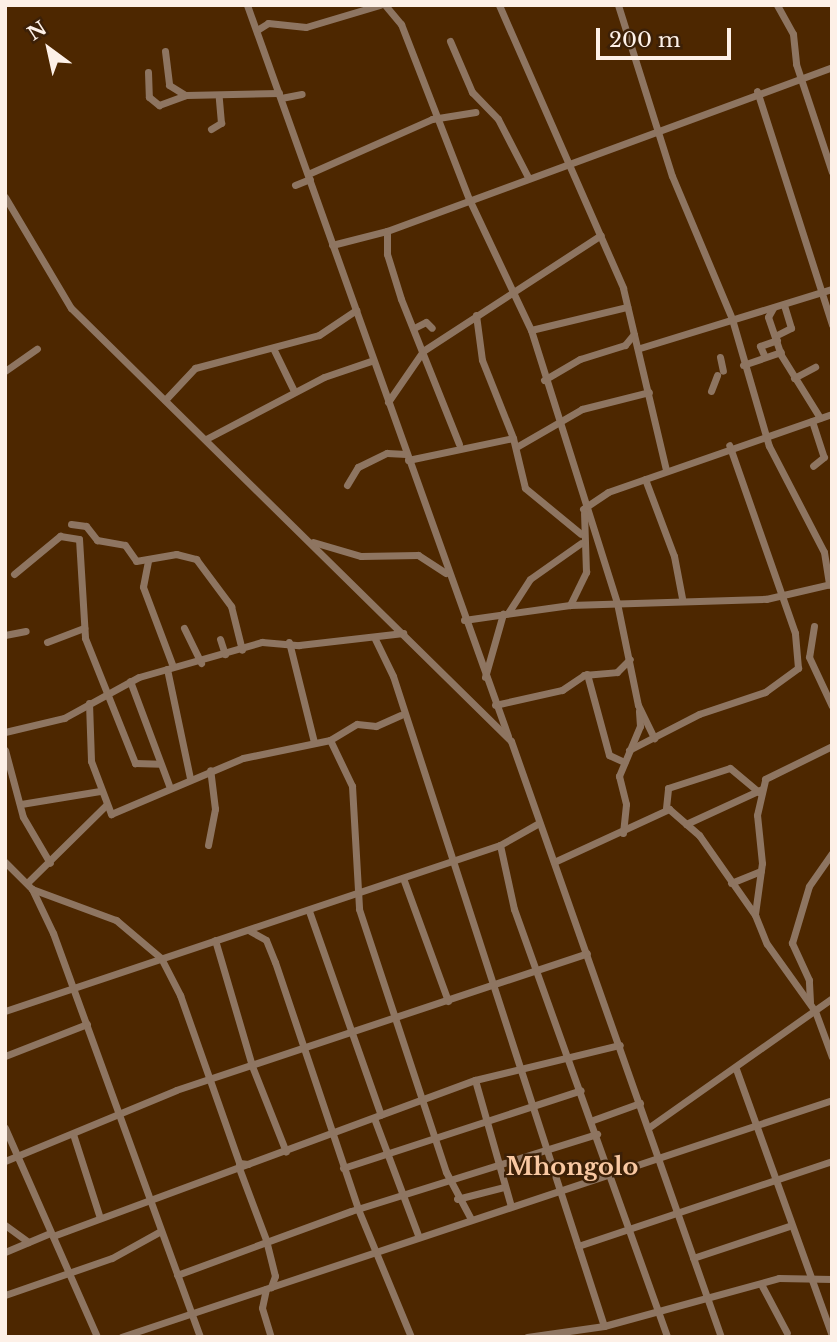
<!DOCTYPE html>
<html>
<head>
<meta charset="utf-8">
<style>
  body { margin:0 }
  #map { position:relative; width:837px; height:1342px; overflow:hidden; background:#4d2700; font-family:"Libre Baskerville",serif }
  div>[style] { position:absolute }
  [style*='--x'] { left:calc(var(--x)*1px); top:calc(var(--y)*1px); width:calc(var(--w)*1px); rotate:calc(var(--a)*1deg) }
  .minor>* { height:7px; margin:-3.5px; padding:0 3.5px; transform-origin:3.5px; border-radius:3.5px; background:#8e7561 }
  span { translate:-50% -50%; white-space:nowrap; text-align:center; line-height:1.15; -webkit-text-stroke:5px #3c2007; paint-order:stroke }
  .quarter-label { font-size:24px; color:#f9c8a2; font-weight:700 }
  .frame { position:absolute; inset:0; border:7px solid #fdf0e7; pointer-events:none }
  .north { position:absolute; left:14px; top:14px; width:70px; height:70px; -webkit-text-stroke:5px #3c2007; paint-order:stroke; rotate:327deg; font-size:19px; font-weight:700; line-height:28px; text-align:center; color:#fdf0e7 }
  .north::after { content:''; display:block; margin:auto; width:24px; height:32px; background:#fdf0e7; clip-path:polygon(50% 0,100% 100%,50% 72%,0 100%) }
  .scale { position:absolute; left:596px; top:28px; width:135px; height:32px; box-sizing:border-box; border:4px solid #fdf0e7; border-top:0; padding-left:9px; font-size:21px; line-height:24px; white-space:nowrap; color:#fdf0e7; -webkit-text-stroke:5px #3c2007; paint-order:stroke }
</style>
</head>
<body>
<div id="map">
  <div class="minor">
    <div style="--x:247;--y:5;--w:776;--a:70.35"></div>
    <div style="--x:385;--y:5;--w:25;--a:50"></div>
    <div style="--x:401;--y:24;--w:188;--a:68.8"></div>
    <div style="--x:469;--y:199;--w:145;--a:64.7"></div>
    <div style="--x:531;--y:330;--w:286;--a:72.5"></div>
    <div style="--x:617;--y:603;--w:104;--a:78.4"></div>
    <div style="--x:638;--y:705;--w:37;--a:64"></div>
    <div style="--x:499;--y:5;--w:309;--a:66.3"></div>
    <div style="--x:623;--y:288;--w:187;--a:76.7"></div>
    <div style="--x:618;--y:5;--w:179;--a:72.5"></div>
    <div style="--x:672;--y:176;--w:155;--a:67.2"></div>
    <div style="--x:732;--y:319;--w:132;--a:73.8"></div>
    <div style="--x:769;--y:446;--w:119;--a:62.6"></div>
    <div style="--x:824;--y:552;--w:33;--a:81"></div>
    <div style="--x:777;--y:5;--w:33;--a:61"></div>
    <div style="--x:793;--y:34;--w:30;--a:84"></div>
    <div style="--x:796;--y:64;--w:114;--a:71.6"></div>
    <div style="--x:257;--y:30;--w:13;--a:-32"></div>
    <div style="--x:268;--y:23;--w:38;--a:6"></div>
    <div style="--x:306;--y:27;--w:77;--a:-16.6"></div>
    <div style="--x:450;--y:41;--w:56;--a:66.7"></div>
    <div style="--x:472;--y:92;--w:37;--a:46"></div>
    <div style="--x:498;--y:119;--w:65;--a:62.7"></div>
    <div style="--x:165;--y:51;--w:34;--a:83"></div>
    <div style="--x:169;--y:85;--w:19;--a:32"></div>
    <div style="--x:148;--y:72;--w:25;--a:88"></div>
    <div style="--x:149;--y:97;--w:13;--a:39"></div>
    <div style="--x:159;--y:105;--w:29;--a:-20"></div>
    <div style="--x:186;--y:95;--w:93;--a:-1.2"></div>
    <div style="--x:757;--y:91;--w:246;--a:72.2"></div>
    <div style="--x:281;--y:98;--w:21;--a:-11"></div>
    <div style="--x:211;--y:129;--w:12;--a:-31"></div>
    <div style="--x:221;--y:123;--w:25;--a:-95"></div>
    <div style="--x:308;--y:174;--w:136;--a:-23.9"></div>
    <div style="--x:432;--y:119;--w:44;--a:-9.2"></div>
    <div style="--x:295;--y:185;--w:16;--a:-22"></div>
    <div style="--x:5;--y:197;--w:129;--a:59.3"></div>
    <div style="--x:71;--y:308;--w:617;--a:44.54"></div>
    <div style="--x:511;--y:741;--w:632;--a:70.59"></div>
    <div style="--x:387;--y:231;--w:23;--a:90"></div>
    <div style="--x:387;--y:254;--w:47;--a:72.7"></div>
    <div style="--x:401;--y:299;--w:156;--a:68.2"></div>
    <div style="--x:332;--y:245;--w:57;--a:-14.3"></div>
    <div style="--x:387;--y:231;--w:474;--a:-20.2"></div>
    <div style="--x:773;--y:308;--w:10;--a:119"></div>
    <div style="--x:768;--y:317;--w:40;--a:71.1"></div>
    <div style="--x:781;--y:355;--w:74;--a:58.2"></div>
    <div style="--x:476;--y:315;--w:45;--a:82.4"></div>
    <div style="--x:482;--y:360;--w:84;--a:68.3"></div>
    <div style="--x:414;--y:328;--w:13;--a:-27"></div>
    <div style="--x:426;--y:322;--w:8;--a:45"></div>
    <div style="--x:531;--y:330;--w:99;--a:-13.5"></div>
    <div style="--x:775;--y:336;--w:18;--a:-27"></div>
    <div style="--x:791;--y:328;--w:24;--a:-107"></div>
    <div style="--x:273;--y:348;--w:48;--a:64"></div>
    <div style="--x:640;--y:348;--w:201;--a:-17.1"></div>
    <div style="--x:764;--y:355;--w:10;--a:-114"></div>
    <div style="--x:760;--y:346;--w:18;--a:-19"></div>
    <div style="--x:720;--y:357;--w:14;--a:78"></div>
    <div style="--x:743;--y:365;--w:40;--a:-18.9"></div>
    <div style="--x:5;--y:371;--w:39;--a:-35"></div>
    <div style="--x:794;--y:378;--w:24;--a:-28"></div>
    <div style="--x:544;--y:380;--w:42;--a:-30.3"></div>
    <div style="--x:580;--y:359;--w:47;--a:-17.3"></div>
    <div style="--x:625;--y:345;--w:14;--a:-51"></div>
    <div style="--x:711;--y:391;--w:17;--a:-69"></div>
    <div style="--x:165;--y:400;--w:44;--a:-46.8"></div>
    <div style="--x:195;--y:368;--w:128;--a:-14.9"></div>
    <div style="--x:319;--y:335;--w:45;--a:-34"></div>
    <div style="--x:388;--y:402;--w:62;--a:-55.5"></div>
    <div style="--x:423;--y:351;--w:212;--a:-33.1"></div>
    <div style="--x:812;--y:421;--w:38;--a:72"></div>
    <div style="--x:824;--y:457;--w:14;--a:141"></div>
    <div style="--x:206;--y:439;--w:133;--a:-27.7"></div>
    <div style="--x:324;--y:377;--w:50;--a:-18.8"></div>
    <div style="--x:518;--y:446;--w:74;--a:-30"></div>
    <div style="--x:582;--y:409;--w:69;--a:-14.2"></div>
    <div style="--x:408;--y:460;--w:107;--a:-11.8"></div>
    <div style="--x:513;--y:438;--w:51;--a:76.5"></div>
    <div style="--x:525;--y:488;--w:72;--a:39.4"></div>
    <div style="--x:645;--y:479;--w:82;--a:69.4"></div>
    <div style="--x:674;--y:556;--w:43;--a:79.2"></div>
    <div style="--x:347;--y:485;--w:21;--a:-59"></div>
    <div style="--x:358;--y:467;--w:32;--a:-26"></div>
    <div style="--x:387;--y:453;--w:19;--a:3"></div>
    <div style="--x:583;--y:509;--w:30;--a:-34"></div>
    <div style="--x:608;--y:492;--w:237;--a:-19.2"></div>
    <div style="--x:71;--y:524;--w:15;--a:8"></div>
    <div style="--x:86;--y:526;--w:18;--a:52"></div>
    <div style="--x:97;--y:540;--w:28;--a:10"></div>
    <div style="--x:125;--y:545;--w:19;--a:55"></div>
    <div style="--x:136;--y:561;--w:41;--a:-9.9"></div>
    <div style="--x:176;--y:554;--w:21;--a:14"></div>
    <div style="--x:196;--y:559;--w:59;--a:53.3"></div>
    <div style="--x:231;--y:606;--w:45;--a:76"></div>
    <div style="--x:313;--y:542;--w:50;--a:16.3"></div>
    <div style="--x:361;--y:556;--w:57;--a:-1"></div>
    <div style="--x:418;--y:555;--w:33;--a:33"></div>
    <div style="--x:148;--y:561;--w:26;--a:101"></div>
    <div style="--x:143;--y:587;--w:85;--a:69.4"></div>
    <div style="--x:14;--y:574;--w:60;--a:-39.6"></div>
    <div style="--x:60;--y:536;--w:19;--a:9"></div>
    <div style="--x:79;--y:539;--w:99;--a:86.5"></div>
    <div style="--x:85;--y:638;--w:135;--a:68.2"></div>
    <div style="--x:135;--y:763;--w:25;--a:2"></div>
    <div style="--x:570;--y:605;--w:37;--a:-64"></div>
    <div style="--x:586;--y:572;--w:59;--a:-91.9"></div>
    <div style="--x:508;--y:613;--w:40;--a:-57.1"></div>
    <div style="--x:530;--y:579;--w:62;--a:-35.2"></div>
    <div style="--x:464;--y:620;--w:107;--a:-8.1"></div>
    <div style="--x:570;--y:605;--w:196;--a:-1.8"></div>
    <div style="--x:766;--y:599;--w:67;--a:-13"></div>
    <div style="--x:814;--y:626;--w:31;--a:99"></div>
    <div style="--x:809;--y:657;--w:54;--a:64.9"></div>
    <div style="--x:184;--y:628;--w:39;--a:64"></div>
    <div style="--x:5;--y:635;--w:21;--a:-11"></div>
    <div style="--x:220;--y:639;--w:16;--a:72"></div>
    <div style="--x:375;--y:639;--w:41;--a:64.1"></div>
    <div style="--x:393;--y:676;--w:683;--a:72.02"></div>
    <div style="--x:47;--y:642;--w:40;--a:-21"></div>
    <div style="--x:289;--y:642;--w:103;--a:76"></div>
    <div style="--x:167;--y:669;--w:111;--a:78.1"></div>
    <div style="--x:587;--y:674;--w:84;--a:74.8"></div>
    <div style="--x:609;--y:755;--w:17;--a:25"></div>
    <div style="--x:485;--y:677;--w:66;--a:-74.1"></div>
    <div style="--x:130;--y:681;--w:114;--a:69.5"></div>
    <div style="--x:89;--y:703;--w:58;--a:88"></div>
    <div style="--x:91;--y:761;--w:57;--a:69.3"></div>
    <div style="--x:111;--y:814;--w:143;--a:-23"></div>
    <div style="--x:243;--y:758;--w:89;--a:-11.7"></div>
    <div style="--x:330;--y:740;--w:31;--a:-31"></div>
    <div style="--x:357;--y:724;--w:19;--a:6"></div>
    <div style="--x:376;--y:726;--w:27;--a:-24"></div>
    <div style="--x:495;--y:705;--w:69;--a:-12.6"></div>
    <div style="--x:562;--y:690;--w:27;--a:-34"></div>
    <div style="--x:584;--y:675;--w:33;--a:-5"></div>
    <div style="--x:617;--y:672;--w:18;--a:-45"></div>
    <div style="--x:5;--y:732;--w:61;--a:-13.3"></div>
    <div style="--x:64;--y:718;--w:85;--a:-28.7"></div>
    <div style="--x:139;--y:677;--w:128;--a:-15.9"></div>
    <div style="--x:262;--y:642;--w:37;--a:5"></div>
    <div style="--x:299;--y:645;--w:105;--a:-6.6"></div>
    <div style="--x:330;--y:740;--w:51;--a:64.4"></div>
    <div style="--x:352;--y:786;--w:123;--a:86.7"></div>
    <div style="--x:359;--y:909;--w:277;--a:71.7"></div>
    <div style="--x:446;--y:1172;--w:53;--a:62"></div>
    <div style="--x:5;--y:750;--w:69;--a:75"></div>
    <div style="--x:23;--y:817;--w:53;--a:59.6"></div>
    <div style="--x:629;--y:750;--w:79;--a:-27.2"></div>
    <div style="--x:699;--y:714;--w:70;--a:-18.4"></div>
    <div style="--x:765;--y:692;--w:41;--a:-36"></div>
    <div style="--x:798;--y:668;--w:35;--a:-95"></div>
    <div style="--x:795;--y:633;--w:199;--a:-109.3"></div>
    <div style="--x:21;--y:804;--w:80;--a:-9.3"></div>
    <div style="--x:666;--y:808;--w:20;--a:-84"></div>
    <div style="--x:668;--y:788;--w:65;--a:-17.9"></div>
    <div style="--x:730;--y:768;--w:38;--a:40"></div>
    <div style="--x:686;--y:824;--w:84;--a:-24.7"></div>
    <div style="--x:623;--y:833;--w:29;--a:-84"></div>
    <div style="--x:626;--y:804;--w:29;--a:-104"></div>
    <div style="--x:619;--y:776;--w:54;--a:-67.2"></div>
    <div style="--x:640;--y:726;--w:15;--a:-94"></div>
    <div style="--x:208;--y:845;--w:37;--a:-79"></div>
    <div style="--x:215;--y:809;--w:39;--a:-97"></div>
    <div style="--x:500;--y:845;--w:66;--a:77.7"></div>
    <div style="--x:514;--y:909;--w:455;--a:70.3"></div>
    <div style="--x:5;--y:862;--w:38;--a:45"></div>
    <div style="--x:32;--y:889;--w:49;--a:64.5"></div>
    <div style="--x:53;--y:933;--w:430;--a:70"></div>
    <div style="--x:554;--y:862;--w:127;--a:-24.7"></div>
    <div style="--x:669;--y:809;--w:40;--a:41"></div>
    <div style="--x:699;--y:835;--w:98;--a:55"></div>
    <div style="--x:755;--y:915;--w:31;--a:68"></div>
    <div style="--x:767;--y:944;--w:82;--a:54.4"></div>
    <div style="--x:815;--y:1011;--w:49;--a:69.7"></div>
    <div style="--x:403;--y:878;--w:131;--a:69.9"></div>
    <div style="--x:27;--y:883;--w:110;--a:-44.6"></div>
    <div style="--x:731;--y:883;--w:32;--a:-22"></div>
    <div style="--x:32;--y:889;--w:90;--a:20.3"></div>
    <div style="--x:116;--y:920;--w:59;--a:40.2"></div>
    <div style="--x:161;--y:958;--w:42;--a:62.8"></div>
    <div style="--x:180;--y:995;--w:178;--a:70.6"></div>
    <div style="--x:239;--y:1163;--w:9;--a:6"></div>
    <div style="--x:309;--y:911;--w:216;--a:70.6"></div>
    <div style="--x:755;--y:914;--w:51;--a:-82.2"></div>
    <div style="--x:762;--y:863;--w:48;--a:-95.9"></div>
    <div style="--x:757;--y:815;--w:37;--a:-77"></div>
    <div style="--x:765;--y:779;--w:75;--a:-26.2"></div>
    <div style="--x:250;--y:931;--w:18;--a:29"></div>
    <div style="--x:266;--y:940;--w:24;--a:68"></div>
    <div style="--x:275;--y:962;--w:261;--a:71.4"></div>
    <div style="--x:358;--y:1209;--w:139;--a:67.5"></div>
    <div style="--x:215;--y:940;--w:131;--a:73.6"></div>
    <div style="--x:252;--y:1066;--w:92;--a:68.4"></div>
    <div style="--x:810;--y:1002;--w:22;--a:-93"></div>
    <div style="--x:809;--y:980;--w:41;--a:-114.7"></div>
    <div style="--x:792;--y:943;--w:59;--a:-73.4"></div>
    <div style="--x:809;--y:886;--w:40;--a:-55.1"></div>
    <div style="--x:5;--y:1011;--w:522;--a:-18.54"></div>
    <div style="--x:500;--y:845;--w:45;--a:-29.4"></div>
    <div style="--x:5;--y:1056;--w:88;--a:-21.3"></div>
    <div style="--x:736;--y:1069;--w:283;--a:70.2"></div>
    <div style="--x:475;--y:1080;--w:131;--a:74.1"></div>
    <div style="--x:374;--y:1118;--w:125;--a:69.4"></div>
    <div style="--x:593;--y:1120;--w:50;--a:-19.9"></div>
    <div style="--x:5;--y:1128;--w:228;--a:66.2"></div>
    <div style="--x:648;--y:1128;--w:225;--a:-35.2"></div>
    <div style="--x:73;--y:1134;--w:88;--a:72.2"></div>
    <div style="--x:5;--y:1161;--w:185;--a:-22.5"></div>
    <div style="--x:176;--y:1090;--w:433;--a:-18.4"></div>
    <div style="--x:239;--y:1168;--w:77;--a:69.4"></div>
    <div style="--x:266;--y:1240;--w:37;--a:76"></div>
    <div style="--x:275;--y:1276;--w:12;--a:110"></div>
    <div style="--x:343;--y:1168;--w:250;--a:-18.1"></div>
    <div style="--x:457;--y:1199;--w:49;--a:-14.3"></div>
    <div style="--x:5;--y:1225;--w:29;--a:36"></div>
    <div style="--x:53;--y:1236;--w:450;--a:-20.3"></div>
    <div style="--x:475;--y:1080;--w:149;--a:-13.6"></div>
    <div style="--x:578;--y:1246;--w:268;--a:-18.5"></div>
    <div style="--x:5;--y:1252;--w:49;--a:-22.9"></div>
    <div style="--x:693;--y:1258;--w:101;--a:-18.4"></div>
    <div style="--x:177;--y:1275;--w:185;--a:-20.2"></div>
    <div style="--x:351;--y:1211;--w:258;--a:-17.4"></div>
    <div style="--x:761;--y:1284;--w:55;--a:62"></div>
    <div style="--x:266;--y:1289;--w:19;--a:102"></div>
    <div style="--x:262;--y:1308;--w:30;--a:73"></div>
    <div style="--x:5;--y:1295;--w:113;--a:-19.1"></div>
    <div style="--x:112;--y:1258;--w:54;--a:-29"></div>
    <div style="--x:121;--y:1337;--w:749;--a:-18.43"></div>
    <div style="--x:527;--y:1337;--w:78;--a:-8.1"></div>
    <div style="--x:604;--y:1326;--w:181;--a:-15.3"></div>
    <div style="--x:779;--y:1278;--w:53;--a:1.1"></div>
  </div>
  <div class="quarter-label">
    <span style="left:572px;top:1167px">Mhongolo</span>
  </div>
  <div class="frame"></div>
  <div class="north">N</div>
  <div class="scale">200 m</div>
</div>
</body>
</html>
